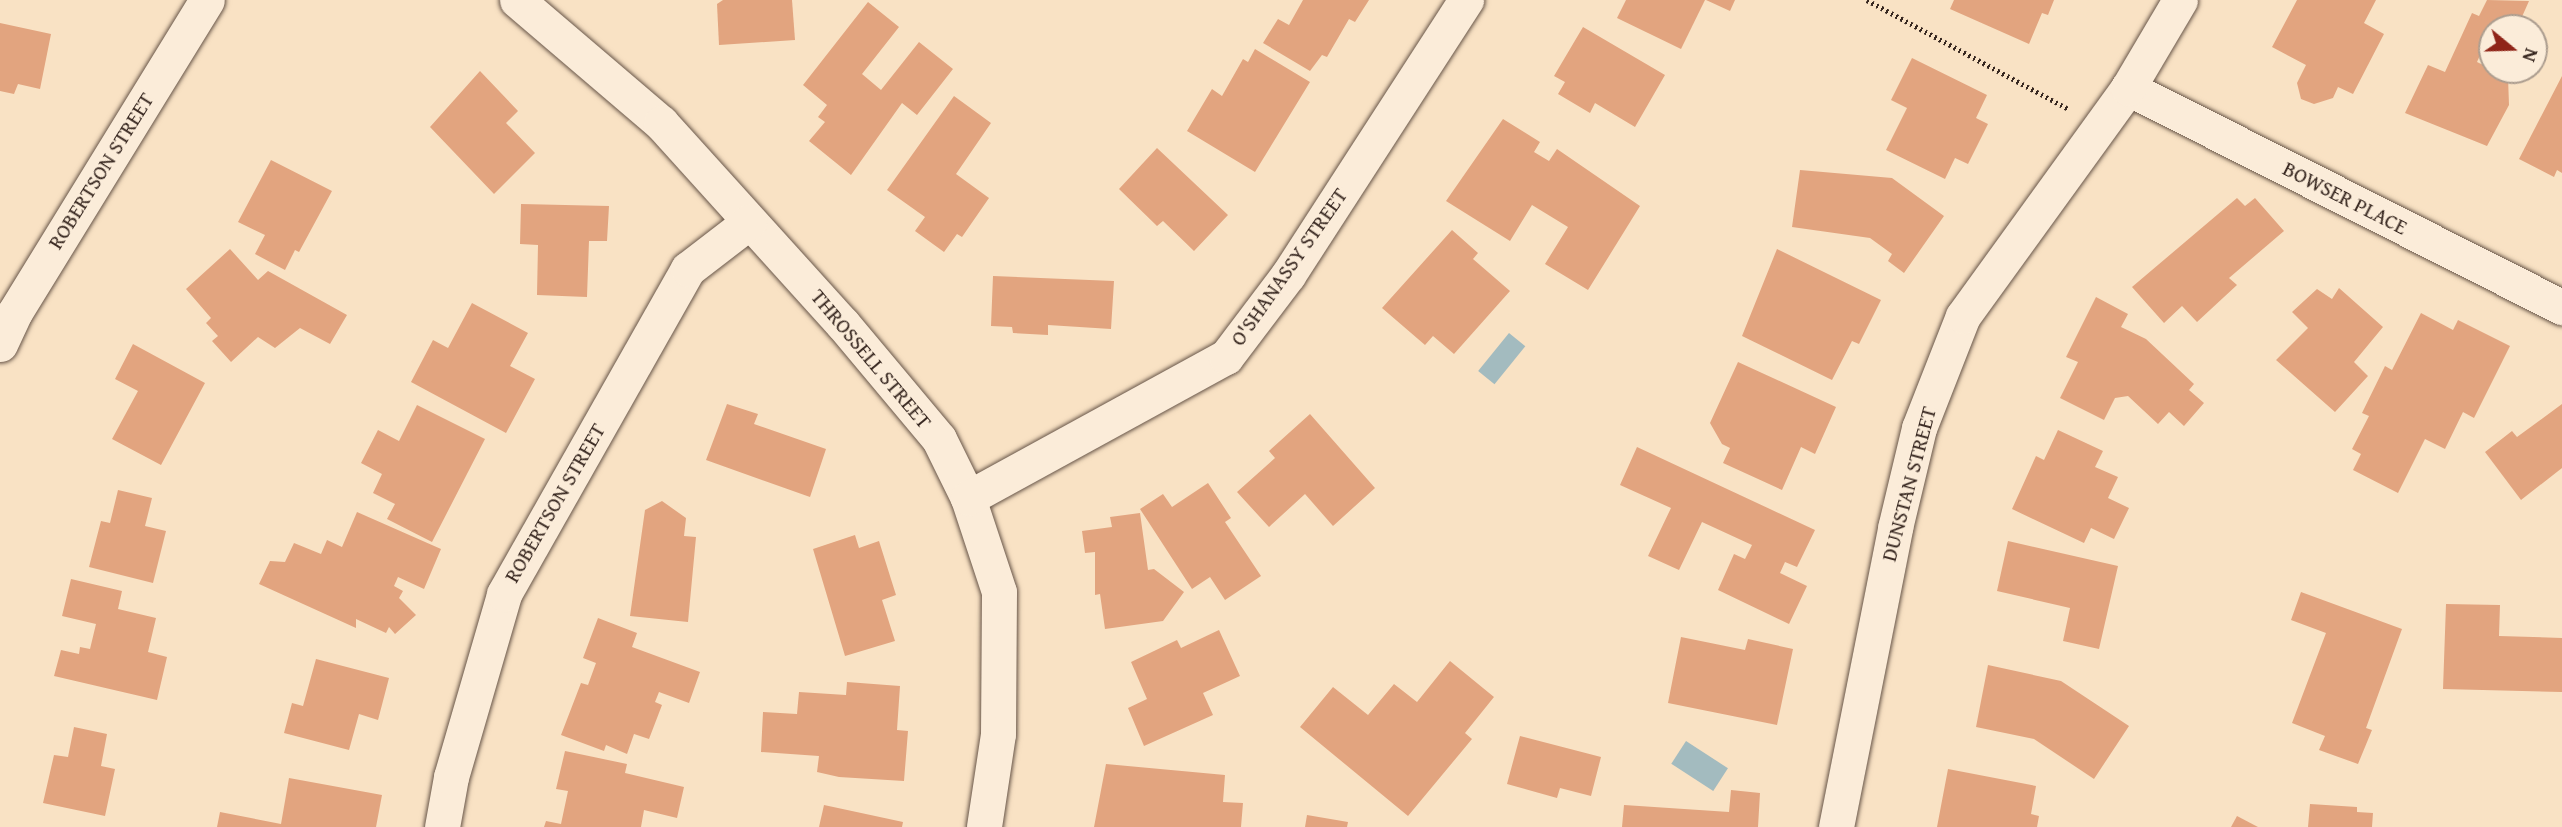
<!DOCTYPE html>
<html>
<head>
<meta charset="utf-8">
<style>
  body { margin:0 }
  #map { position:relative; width:2562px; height:827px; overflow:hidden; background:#f9e2c4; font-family:"Gentium Book Plus",serif }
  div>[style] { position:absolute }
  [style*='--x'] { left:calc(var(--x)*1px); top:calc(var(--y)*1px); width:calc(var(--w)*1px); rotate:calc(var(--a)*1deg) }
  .water>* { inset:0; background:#a3bbbf; transform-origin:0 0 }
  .building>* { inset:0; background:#e2a47f }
  .path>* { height:4.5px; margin-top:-2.25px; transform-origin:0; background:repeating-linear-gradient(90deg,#36261f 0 2px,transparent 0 5.5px) }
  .roads { filter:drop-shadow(0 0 2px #675548) drop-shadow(0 0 2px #675548) }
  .street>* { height:35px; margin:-17.5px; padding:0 17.5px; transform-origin:17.5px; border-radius:17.5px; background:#fbecd9 }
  span { translate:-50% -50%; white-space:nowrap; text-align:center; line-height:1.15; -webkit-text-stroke:5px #fbecd9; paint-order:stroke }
  .street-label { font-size:21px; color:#36261f }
  .north { position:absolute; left:2478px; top:14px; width:70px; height:70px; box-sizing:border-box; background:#fbecd9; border:2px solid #ac9d8f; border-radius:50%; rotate:109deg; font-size:19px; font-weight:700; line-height:28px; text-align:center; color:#36261f }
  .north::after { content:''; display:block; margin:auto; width:24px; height:32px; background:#8f2418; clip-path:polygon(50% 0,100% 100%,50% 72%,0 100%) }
</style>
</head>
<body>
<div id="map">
  <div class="water">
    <div style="left:1509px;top:333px;width:21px;height:49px;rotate:39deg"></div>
    <div style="left:1686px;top:741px;width:50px;height:27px;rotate:33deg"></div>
  </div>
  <div class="building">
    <div style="clip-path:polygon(723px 0,792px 0,795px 40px,719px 45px,717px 4px)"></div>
    <div style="clip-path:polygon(1303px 0,1369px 0,1355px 22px,1349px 19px,1327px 57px,1322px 55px,1310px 71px,1263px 43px,1278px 19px,1289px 25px)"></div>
    <div style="clip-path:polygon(1626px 0,1705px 0,1681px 49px,1617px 18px)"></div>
    <div style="clip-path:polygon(1706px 0,1735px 0,1730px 11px)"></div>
    <div style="clip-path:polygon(1954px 0,2054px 0,2048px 15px,2042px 13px,2029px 44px,1950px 9px)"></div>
    <div style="clip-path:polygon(2297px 0,2376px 0,2364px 23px,2384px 34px,2353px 94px,2338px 87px,2333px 98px,2314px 104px,2301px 99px,2297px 83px,2306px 65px,2272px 47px)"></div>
    <div style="clip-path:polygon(2487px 0,2529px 1px,2517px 28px,2492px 28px,2477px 62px,2508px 77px,2509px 105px,2487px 146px,2405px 113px,2428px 65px,2445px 72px,2472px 13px,2479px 16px)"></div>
    <div style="clip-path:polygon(868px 2px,899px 27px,862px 74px,881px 90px,919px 42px,953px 69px,917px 115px,902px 103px,851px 175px,809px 141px,825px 122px,818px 117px,827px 105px,803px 85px)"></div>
    <div style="clip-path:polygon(0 23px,51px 34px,40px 89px,18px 84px,14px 94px,0 91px)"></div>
    <div style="clip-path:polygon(1583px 27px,1665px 75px,1635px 127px,1595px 103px,1590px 113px,1558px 94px,1565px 82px,1554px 76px)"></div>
    <div style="clip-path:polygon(1255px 49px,1310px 82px,1255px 172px,1187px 131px,1212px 89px,1222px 96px,1243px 59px,1248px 62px)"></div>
    <div style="clip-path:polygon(1912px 58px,1987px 95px,1976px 118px,1988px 124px,1968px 164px,1955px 158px,1945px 179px,1886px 150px,1907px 108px,1891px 100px)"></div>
    <div style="clip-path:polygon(480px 71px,518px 111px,506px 123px,535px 153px,494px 194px,430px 127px)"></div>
    <div style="clip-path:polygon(2562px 76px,2562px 173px,2557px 170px,2554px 177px,2519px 159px)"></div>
    <div style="clip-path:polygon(954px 96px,991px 123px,956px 174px,989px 198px,962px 237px,957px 234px,944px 252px,915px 231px,925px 217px,887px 190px)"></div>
    <div style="clip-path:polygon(1503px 119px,1540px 142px,1534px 152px,1549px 161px,1557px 149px,1640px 206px,1588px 290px,1545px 264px,1568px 227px,1532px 205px,1510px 241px,1446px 201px)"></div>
    <div style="clip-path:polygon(1157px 148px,1228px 215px,1194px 251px,1163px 221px,1157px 226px,1119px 189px)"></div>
    <div style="clip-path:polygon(271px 160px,332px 191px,299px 252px,295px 250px,285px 270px,255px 254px,265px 235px,238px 222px)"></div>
    <div style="clip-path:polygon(1800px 170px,1892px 178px,1944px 216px,1904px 273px,1888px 261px,1892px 254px,1870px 238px,1792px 227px)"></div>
    <div style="clip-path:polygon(2237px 198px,2245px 206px,2255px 198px,2284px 231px,2229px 278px,2237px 285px,2197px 322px,2182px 306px,2164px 323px,2132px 287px)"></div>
    <div style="clip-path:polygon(521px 204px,609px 206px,607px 241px,589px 241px,587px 297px,537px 295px,538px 245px,520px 244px)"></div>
    <div style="clip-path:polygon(1452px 230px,1478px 253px,1473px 259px,1510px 291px,1454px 354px,1433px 336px,1425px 345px,1382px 308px)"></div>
    <div style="clip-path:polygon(230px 249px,258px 280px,268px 271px,347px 315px,330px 344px,300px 328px,275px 348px,258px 337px,231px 362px,212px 341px,218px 336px,206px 323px,211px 318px,186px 289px)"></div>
    <div style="clip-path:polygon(1777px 249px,1881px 300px,1859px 344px,1852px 341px,1832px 380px,1742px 336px)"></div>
    <div style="clip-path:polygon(993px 276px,1114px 281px,1111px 329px,1048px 325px,1048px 335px,1013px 333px,1012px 327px,991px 326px)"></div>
    <div style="clip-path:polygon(2339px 288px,2383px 327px,2354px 362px,2368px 376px,2335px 412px,2276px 360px,2308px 328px,2292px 312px,2317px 289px,2332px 299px)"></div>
    <div style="clip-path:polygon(2096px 297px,2128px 314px,2121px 327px,2146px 339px,2194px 384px,2189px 390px,2204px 403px,2184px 426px,2169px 412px,2158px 424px,2128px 396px,2115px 398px,2104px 420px,2060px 398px,2078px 362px,2066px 357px)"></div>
    <div style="clip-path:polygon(472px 303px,528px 333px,510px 366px,535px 379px,506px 433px,411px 382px,433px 340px,448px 348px)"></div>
    <div style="clip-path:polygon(2421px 313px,2453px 330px,2458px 320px,2510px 346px,2474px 418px,2463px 412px,2445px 449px,2425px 439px,2398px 493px,2353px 470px,2361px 454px,2352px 449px,2369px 416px,2362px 413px,2385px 366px,2392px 370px)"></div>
    <div style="clip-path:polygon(133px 344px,205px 383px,161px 465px,112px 439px,138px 391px,115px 379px)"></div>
    <div style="clip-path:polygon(1738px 362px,1836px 407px,1815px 454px,1801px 447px,1782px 490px,1723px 463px,1730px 448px,1722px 444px,1710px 423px)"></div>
    <div style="clip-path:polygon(727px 404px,758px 414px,754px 424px,826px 449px,810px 497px,706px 460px)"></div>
    <div style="clip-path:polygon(2562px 404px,2562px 468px,2521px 500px,2485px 452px,2512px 431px,2517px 437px)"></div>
    <div style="clip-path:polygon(417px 405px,485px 439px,432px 542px,387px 519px,395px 504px,373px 493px,382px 474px,361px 463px,378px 430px,399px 441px)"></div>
    <div style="clip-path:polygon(1310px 414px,1375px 488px,1333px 526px,1305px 494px,1269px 527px,1237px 492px,1275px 458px,1269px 451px)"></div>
    <div style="clip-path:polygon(2058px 430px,2103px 451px,2095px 467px,2118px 477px,2108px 498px,2129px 508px,2114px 539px,2091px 528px,2084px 543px,2012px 509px,2036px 456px,2044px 460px)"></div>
    <div style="clip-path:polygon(1637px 447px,1815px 530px,1797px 567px,1785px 562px,1780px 573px,1807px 586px,1789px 624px,1718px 590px,1734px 554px,1745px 559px,1752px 545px,1702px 522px,1679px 570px,1648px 556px,1671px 508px,1620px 485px)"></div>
    <div style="clip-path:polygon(1208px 483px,1231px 518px,1225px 522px,1261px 576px,1225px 600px,1210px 577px,1192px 589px,1140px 509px,1163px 494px,1172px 507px)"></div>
    <div style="clip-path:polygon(118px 490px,152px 498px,145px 526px,166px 531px,153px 583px,89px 567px,101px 521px,110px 523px)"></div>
    <div style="clip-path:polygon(662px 501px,686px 518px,684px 536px,696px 537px,688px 622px,630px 616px,645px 510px)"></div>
    <div style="clip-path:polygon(357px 512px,441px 549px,424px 589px,398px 577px,394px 586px,403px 591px,399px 598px,416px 615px,395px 634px,389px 627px,386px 633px,356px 619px,356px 628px,259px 584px,270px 561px,285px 562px,294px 543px,321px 554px,327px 540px,342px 547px)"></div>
    <div style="clip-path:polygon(1140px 513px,1148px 570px,1154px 569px,1184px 592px,1163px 621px,1105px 629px,1100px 594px,1095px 595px,1095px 552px,1085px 553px,1082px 531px,1112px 527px,1110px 517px)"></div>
    <div style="clip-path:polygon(855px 535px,859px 548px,879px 541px,896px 595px,882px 600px,895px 641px,845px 656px,813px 549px)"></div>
    <div style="clip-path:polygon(2008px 541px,2118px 566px,2099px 649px,2063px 641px,2070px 608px,1997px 591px)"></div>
    <div style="clip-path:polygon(71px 579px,122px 591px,118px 609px,156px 618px,148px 652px,167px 657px,157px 700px,54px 676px,61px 650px,79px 654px,80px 647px,90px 649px,96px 624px,62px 616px)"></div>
    <div style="clip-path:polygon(2301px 592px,2402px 629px,2366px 728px,2372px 730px,2358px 764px,2319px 750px,2325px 736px,2292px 723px,2326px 633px,2291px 620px)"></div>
    <div style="clip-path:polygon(2446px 604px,2500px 605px,2499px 636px,2562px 638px,2562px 692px,2443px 689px)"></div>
    <div style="clip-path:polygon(598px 618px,637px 633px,632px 647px,700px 672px,689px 703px,659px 692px,655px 702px,662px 705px,649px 739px,634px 734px,627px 754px,606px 745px,604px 751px,561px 735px,581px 683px,588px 685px,596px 663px,583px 658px)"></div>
    <div style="clip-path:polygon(1219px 630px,1240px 676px,1203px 693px,1213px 715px,1144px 746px,1128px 708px,1147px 699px,1131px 662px,1177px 640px,1181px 648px)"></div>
    <div style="clip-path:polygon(1681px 637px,1745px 650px,1748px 639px,1793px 649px,1777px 725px,1668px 703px)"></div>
    <div style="clip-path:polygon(316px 659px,389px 678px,378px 720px,359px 714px,349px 750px,284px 733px,292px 703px,303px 706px)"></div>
    <div style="clip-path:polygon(1450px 661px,1494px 697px,1465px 733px,1472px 739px,1408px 816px,1300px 727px,1333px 687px,1368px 715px,1394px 684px,1417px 702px)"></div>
    <div style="clip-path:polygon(1988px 665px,2061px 681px,2129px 726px,2094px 779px,2034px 739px,1976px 727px)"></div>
    <div style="clip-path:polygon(847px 682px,900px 686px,897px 730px,908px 731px,904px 781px,839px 777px,817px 772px,819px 756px,761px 752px,763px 712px,797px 714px,799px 692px,846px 695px)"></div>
    <div style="clip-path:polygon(74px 727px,107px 734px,101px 766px,115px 769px,105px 816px,43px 803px,54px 755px,68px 757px)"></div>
    <div style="clip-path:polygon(1520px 736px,1601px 757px,1591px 796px,1560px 788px,1557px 798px,1507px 784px)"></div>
    <div style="clip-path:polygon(565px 751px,627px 764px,625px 773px,684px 787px,677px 818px,644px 810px,641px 827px,544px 827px,546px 821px,561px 824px,568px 791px,556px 789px)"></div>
    <div style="clip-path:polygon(1106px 764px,1225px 775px,1223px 802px,1243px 803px,1241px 827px,1094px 827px)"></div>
    <div style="clip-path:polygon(1948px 769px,2036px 786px,2031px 814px,2039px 816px,2037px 827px,1937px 827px)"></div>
    <div style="clip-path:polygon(289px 778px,382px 795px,376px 827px,217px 827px,220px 812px,281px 824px)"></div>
    <div style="clip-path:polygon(1731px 790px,1760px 793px,1758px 827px,1622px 827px,1624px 805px,1729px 812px)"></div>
    <div style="clip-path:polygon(2310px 804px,2357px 807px,2357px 812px,2373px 813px,2372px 827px,2308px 827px)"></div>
    <div style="clip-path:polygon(824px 805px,903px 822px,902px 827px,819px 827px)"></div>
    <div style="clip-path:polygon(1307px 815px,1348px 822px,1347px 827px,1305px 827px)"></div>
    <div style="clip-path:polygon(2237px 816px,2258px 827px,2231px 827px)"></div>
  </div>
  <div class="path">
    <div style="--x:1867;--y:0;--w:230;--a:28.4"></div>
  </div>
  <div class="roads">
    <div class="street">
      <div style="--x:517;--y:0;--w:189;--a:40.5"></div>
      <div style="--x:661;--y:123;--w:270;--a:47.9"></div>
      <div style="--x:842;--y:323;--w:151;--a:50.1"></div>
      <div style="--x:939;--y:439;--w:66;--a:63.8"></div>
      <div style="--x:968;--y:498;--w:99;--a:71.7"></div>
      <div style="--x:999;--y:592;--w:142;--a:90.4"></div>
      <div style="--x:998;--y:734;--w:94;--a:98.6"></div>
      <div style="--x:2128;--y:88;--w:486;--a:26.8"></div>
      <div style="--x:0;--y:344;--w:35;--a:-65"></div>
      <div style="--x:15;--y:312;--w:366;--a:-58.4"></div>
      <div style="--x:968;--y:498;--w:294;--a:-28.7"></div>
      <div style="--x:1226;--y:357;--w:103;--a:-52.9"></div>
      <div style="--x:1288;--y:275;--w:328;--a:-57.1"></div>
      <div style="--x:442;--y:827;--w:51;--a:-79.8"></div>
      <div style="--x:451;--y:777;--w:191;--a:-73.8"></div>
      <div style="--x:504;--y:594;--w:373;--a:-60.5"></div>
      <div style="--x:688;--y:269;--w:77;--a:-37.6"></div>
      <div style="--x:1836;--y:827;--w:305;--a:-78.8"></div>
      <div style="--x:1895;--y:528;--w:103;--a:-76.5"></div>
      <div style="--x:1919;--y:428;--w:120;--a:-68.6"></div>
      <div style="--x:1963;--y:316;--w:281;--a:-54.1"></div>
      <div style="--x:2128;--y:88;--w:102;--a:-59.4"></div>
    </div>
  </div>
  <div class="street-label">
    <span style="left:101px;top:171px;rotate:-58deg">ROBERTSON STREET</span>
    <span style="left:2345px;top:198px;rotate:27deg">BOWSER PLACE</span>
    <span style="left:1289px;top:267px;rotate:-55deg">O'SHANASSY STREET</span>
    <span style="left:871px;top:359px;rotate:50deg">THROSSELL STREET</span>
    <span style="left:1909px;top:484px;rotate:-75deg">DUNSTAN STREET</span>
    <span style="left:555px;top:503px;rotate:-60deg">ROBERTSON STREET</span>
  </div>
  <div class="north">N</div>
</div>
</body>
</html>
